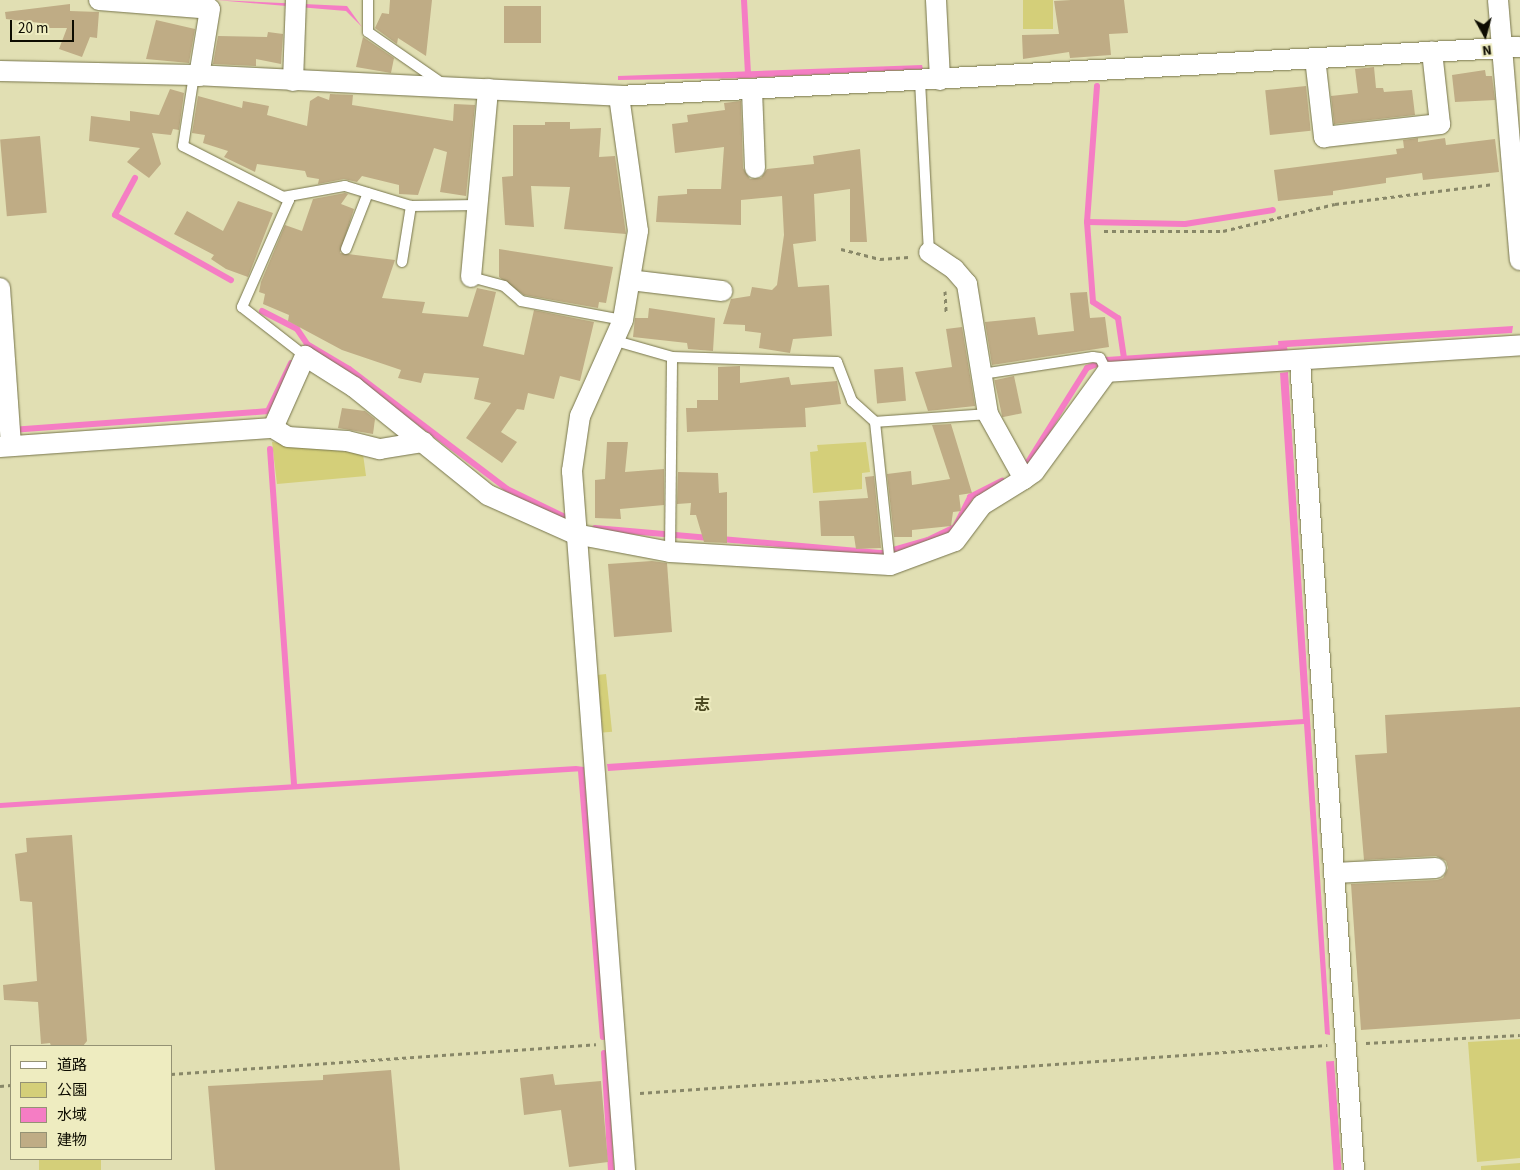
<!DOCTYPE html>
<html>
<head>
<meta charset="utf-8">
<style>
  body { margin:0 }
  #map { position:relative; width:1520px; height:1170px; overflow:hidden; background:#e1dfb3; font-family:"Source Sans 3","Noto Sans JP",sans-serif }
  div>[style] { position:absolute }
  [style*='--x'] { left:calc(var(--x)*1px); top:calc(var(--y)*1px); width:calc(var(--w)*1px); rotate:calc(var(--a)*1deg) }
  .green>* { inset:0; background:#d4cf79; transform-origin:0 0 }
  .water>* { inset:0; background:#f57dc4; transform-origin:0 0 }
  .stream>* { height:6px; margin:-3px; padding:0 3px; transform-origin:3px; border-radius:3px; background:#f57dc4 }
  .building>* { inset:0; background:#bfac85; transform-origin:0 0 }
  .path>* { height:3px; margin-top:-1.5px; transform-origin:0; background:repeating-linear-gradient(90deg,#888768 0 4px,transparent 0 8px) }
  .roads { filter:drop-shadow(0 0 1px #77754c) drop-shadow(0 0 1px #77754c) }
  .service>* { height:10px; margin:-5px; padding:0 5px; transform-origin:5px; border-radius:5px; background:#fff }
  .minor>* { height:20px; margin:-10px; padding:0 10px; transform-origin:10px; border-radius:10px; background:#fff }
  span { translate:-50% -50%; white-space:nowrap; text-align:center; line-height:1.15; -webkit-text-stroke:4px #eeecc0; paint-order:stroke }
  .quarter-label { font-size:16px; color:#4a4720; font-weight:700 }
  .legend { position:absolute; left:10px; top:1045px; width:162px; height:115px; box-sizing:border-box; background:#eeecc0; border:1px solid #949274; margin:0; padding:6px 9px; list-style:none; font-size:15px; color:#0d0c01 }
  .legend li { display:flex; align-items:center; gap:10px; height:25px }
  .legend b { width:25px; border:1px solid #949274 }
  .north { position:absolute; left:1460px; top:10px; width:50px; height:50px; -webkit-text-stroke:4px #eeecc0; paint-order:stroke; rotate:173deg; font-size:14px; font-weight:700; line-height:20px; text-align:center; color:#0d0c01 }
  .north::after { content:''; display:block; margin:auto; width:18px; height:22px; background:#0d0c01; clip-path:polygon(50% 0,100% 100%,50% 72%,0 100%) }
  .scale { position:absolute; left:10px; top:20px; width:64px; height:22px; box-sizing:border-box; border:2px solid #0d0c01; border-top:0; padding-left:6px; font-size:15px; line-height:18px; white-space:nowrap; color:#0d0c01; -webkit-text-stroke:4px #eeecc0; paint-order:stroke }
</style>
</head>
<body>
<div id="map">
  <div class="green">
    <div style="left:1023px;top:0;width:30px;height:29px"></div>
    <div style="clip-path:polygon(272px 442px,363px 454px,366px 476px,277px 484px)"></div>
    <div style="clip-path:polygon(866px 442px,870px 472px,862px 473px,862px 489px,813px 493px,810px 452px,818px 451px,817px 445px)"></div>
    <div style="left:606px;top:674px;width:58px;height:9px;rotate:84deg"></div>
    <div style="clip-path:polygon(1520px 1039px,1520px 1158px,1477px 1162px,1468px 1042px)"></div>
    <div style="left:39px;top:1159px;width:62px;height:11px"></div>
    <div style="clip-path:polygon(1520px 1163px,1520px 1170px,1481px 1170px,1481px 1166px)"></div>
  </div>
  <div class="water">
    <div style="clip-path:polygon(216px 0,347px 6px,362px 27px,346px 11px)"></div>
    <div style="clip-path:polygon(922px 65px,923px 69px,748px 78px,618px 80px,618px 76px)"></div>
    <div style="clip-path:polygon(1513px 326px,1512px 333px,1287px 347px,1288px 352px,1279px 353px,1278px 341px)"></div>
    <div style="clip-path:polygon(1288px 372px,1330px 1035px,1325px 1034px,1304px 724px,608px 771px,607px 764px,1303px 719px,1280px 373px)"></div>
    <div style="clip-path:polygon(576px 766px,584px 767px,584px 771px,0 808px,0 803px)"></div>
    <div style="left:1334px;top:1061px;width:109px;height:8px;rotate:86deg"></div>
  </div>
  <div class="stream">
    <div style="--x:744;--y:0;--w:73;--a:86.9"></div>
    <div style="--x:1097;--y:86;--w:136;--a:94.2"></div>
    <div style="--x:1087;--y:222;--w:80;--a:85.7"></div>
    <div style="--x:1093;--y:302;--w:30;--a:33"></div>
    <div style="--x:1118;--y:318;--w:40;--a:81.5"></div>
    <div style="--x:135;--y:178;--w:42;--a:118.4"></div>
    <div style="--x:115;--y:215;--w:133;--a:29.3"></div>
    <div style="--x:1087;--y:222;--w:98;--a:1.2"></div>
    <div style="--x:1185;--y:224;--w:89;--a:-9"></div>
    <div style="--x:262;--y:311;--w:39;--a:27"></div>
    <div style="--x:297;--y:329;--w:18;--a:56"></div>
    <div style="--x:307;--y:344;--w:49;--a:30.8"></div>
    <div style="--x:349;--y:369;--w:198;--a:37.2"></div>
    <div style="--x:507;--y:489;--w:71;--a:25.8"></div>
    <div style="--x:11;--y:430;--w:258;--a:-4.2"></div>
    <div style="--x:268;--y:411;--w:53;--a:-64.4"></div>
    <div style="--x:270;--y:449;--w:336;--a:85.9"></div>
    <div style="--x:1020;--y:468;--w:10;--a:-37"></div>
    <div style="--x:1028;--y:462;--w:111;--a:-57.9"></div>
    <div style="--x:1087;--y:368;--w:22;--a:-22"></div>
    <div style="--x:1107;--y:360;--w:172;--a:-4"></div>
    <div style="--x:595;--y:528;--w:289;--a:5"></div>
    <div style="--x:883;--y:553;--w:47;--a:-16.1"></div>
    <div style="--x:928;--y:540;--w:30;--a:-26"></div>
    <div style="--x:955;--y:527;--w:34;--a:-63"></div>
    <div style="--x:970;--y:497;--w:36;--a:-27"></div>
    <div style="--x:581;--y:771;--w:267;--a:85.3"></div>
    <div style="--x:604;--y:1053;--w:117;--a:86.6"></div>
  </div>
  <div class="building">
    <div style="clip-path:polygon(390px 0,432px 0,426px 56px,398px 38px,397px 44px,375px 28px,382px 13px,389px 14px)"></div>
    <div style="clip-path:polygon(1071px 0,1124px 0,1128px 33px,1109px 34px,1111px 55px,1070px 58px,1069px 52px,1023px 59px,1022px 35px,1059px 34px,1054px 1px)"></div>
    <div style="clip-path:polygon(70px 4px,70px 11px,99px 12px,97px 38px,90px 37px,82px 57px,59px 49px,67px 28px,41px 28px,41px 23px,6px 19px,5px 12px)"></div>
    <div style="left:504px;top:6px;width:37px;height:37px"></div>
    <div style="clip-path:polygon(156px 20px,195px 29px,189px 63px,146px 59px)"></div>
    <div style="clip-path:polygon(268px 32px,283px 34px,281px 64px,256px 59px,256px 66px,213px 64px,218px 36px,267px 37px)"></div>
    <div style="clip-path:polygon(363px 37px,394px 58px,391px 73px,356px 67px)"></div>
    <div style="clip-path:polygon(1374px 67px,1376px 88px,1383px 88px,1384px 92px,1412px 90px,1415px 115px,1334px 124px,1331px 96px,1358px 93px,1355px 69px)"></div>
    <div style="clip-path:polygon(1485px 70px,1486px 76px,1492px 76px,1495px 100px,1455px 102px,1452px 75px)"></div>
    <div style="left:1306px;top:86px;width:45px;height:41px;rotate:84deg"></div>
    <div style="clip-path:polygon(170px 89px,184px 93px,179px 130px,173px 129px,171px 135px,152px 133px,161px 164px,149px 178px,127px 162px,140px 148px,89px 141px,91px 116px,130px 121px,130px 111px,159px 115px)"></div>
    <div style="clip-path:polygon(330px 94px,353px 95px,352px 105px,453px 121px,454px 104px,475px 105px,466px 196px,440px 192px,447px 152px,434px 148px,418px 195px,399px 194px,399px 185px,362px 176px,357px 182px,344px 179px,318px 184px,319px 179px,307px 177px,305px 171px,257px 164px,255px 172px,224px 157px,228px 151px,203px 143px,205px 135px,192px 133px,198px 96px,242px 108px,243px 101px,269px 106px,267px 115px,307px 126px,310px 101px,318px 96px,329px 100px)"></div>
    <div style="clip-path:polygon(741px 101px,743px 168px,750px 179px,761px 178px,767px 169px,814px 164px,813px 156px,860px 149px,867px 242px,850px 242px,850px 189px,814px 194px,816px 241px,793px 244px,798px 287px,829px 285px,832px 336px,793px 339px,790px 353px,759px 348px,761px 333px,745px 331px,745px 325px,723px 324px,731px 299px,750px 296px,752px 287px,772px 290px,777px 285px,784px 235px,782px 196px,741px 200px,741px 225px,656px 222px,658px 196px,687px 194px,687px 189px,721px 189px,724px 147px,675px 153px,672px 124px,688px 122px,687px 115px,725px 110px,724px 103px)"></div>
    <div style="clip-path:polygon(545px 122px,570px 122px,570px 129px,601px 128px,599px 157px,615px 156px,626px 234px,564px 229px,570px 187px,531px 186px,534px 227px,505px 225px,502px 177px,513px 176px,513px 125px,545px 125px)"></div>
    <div style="left:40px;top:136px;width:77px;height:40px;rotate:85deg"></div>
    <div style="clip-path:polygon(1418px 138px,1418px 142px,1445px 138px,1446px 145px,1495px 139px,1499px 172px,1423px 180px,1422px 173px,1386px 178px,1386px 183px,1333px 191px,1333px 195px,1278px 201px,1274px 170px,1397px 154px,1396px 149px,1404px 148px,1403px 140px)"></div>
    <div style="clip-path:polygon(345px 193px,348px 194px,341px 204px,354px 209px,340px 253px,395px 260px,382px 298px,425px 302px,422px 313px,468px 317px,477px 288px,496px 292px,483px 346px,524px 355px,534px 310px,594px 322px,580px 381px,560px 376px,554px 399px,528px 393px,524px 410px,517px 409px,501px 432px,517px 442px,502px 463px,466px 438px,491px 403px,474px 399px,479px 378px,424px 373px,421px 383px,398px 378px,401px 370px,342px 350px,288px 321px,289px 315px,263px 304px,265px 294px,259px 292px,261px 282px,285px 225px,302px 231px,313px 199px)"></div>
    <div style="clip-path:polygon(238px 201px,273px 213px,248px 277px,226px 269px,211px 259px,214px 255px,174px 234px,187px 211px,223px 231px)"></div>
    <div style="clip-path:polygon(499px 249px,613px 267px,606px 303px,599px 302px,598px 308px,524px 295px,499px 277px)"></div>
    <div style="clip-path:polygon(1087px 292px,1090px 318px,1105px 317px,1109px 347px,992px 365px,985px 322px,1035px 317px,1038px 335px,1074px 331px,1070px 293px)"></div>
    <div style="clip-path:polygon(649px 308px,715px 318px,713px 351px,688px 349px,687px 343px,633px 337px,635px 318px,648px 318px)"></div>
    <div style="clip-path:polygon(962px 327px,975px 406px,928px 411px,915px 372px,952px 367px,946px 329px)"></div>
    <div style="clip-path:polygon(740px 366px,740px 383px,789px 377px,791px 385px,837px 381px,841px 404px,805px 408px,806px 427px,687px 432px,686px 408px,697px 408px,697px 400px,718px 400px,718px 367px)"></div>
    <div style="left:903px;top:367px;width:34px;height:29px;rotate:85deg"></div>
    <div style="left:1014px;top:376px;width:38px;height:20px;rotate:78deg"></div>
    <div style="clip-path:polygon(342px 408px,365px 411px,375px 419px,373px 434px,338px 428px)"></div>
    <div style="clip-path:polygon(951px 424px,972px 493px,959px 495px,961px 511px,953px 512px,951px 526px,912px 530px,912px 537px,894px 537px,887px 474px,911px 471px,912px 485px,950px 479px,932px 425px)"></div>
    <div style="clip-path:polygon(607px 442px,628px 442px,625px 472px,664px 469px,664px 505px,620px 509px,621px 519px,595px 518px,595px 480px,605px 479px)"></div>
    <div style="clip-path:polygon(678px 472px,718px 473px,719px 493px,727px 492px,727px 543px,704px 542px,696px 515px,690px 515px,691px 503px,677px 504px)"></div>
    <div style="clip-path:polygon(874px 476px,881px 548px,856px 549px,854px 536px,821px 536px,819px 501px,868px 498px,865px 477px)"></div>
    <div style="clip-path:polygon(652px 561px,667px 563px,672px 632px,614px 637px,608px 564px)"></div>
    <div style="clip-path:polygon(1520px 707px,1520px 1019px,1361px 1030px,1351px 884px,1437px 880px,1443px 878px,1448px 868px,1446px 861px,1436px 856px,1364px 860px,1355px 755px,1387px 753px,1385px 715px)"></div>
    <div style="clip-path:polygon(72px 835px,87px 1041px,83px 1046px,51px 1046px,50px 1043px,41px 1044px,38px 1002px,4px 1000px,3px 985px,37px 981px,32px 902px,20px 901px,15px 854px,27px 852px,26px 838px)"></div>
    <div style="clip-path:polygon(391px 1070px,400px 1170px,215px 1170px,208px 1086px,323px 1080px,323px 1075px)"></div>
    <div style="clip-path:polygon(553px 1074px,555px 1085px,601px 1081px,608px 1162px,569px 1167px,561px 1110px,524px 1115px,520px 1078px)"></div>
  </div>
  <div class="path">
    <div style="--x:1104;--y:231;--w:119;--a:0"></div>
    <div style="--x:1223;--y:231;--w:115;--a:-13.6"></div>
    <div style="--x:1335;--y:204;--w:160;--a:-7.2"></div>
    <div style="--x:841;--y:249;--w:40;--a:14.4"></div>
    <div style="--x:880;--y:259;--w:29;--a:-4"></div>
    <div style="--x:945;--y:291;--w:21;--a:87"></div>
    <div style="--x:1366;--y:1043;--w:154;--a:-3"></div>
    <div style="--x:171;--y:1074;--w:426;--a:-4"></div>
    <div style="--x:0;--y:1086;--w:11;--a:-5"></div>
    <div style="--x:640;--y:1093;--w:689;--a:-4"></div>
  </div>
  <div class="roads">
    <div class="service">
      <div style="--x:368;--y:0;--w:32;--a:90"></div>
      <div style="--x:368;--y:32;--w:91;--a:34.7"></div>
      <div style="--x:194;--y:75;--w:72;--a:98.8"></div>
      <div style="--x:183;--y:146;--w:119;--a:27"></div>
      <div style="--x:289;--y:200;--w:117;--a:113.7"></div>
      <div style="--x:242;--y:307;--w:80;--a:37.9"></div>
      <div style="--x:920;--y:81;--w:171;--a:87"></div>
      <div style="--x:283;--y:197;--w:63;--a:-10.1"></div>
      <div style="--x:345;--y:186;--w:69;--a:16.9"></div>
      <div style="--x:411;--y:206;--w:66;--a:-0.9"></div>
      <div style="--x:346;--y:249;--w:60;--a:-68.6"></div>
      <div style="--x:402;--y:262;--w:57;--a:-80.9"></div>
      <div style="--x:471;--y:277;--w:34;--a:15"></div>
      <div style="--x:504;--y:286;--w:23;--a:41"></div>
      <div style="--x:521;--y:301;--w:104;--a:10.6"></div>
      <div style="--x:616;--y:341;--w:58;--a:15.9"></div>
      <div style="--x:672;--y:357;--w:165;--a:1.7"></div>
      <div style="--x:837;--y:362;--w:42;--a:69"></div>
      <div style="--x:852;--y:401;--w:31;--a:42"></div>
      <div style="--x:875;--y:422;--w:144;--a:84"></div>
      <div style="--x:982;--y:374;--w:112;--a:-8.7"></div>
      <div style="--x:1093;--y:357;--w:7;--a:8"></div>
      <div style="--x:1100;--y:358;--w:16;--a:63"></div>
      <div style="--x:875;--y:422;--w:113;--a:-4"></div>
      <div style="--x:670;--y:552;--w:195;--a:-89.4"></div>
    </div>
    <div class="minor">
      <div style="--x:99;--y:0;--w:111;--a:4.6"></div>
      <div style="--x:210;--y:9;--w:68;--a:99.3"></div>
      <div style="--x:936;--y:0;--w:80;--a:87.1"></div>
      <div style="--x:1498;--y:0;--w:261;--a:85.2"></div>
      <div style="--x:1315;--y:58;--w:80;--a:83.5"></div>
      <div style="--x:1324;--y:137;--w:117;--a:-6.4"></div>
      <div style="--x:1440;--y:124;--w:73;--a:-96.3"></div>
      <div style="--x:0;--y:71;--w:194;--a:1.2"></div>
      <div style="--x:194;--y:75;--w:426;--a:2.8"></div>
      <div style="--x:619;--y:96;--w:902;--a:-3.11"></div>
      <div style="--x:293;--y:81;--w:81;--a:-87.9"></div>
      <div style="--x:752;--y:90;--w:78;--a:87.8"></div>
      <div style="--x:619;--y:96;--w:136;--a:82"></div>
      <div style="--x:638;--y:231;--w:90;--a:99.6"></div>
      <div style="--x:623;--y:320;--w:105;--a:114.1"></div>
      <div style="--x:580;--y:416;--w:56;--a:98.3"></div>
      <div style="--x:572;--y:471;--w:701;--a:85.66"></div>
      <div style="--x:471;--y:277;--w:189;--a:-84.8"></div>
      <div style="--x:630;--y:280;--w:93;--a:6.8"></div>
      <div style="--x:0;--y:288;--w:158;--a:86"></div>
      <div style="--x:1300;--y:361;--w:811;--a:86.18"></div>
      <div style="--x:273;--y:428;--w:79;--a:-66"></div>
      <div style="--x:305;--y:356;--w:58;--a:32.3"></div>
      <div style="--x:354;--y:387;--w:172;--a:38.9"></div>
      <div style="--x:488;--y:495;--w:95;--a:24.1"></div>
      <div style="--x:575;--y:534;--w:97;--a:10.7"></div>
      <div style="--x:670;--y:552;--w:220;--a:3.4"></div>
      <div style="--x:890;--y:565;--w:69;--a:-20.3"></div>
      <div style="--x:955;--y:541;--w:45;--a:-53.1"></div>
      <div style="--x:982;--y:505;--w:49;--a:-31.8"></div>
      <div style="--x:1024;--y:479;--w:74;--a:-119"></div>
      <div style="--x:988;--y:414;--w:132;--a:-99.2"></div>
      <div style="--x:967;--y:284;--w:20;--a:-131"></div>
      <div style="--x:954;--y:269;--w:30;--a:-146"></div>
      <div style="--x:0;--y:447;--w:274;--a:-4"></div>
      <div style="--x:273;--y:428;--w:17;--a:31"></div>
      <div style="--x:288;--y:437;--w:59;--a:3.9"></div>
      <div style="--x:347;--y:441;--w:34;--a:14"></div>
      <div style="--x:380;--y:449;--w:44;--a:-9.2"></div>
      <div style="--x:1024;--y:479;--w:12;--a:-35"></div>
      <div style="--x:1034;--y:472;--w:124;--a:-53.9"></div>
      <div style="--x:1107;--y:372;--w:414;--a:-3.7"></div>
      <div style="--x:1334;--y:873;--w:102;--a:-2.8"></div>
    </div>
  </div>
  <div class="quarter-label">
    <span style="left:702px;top:705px">志</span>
  </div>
  <ul class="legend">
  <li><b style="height:6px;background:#fff"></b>道路</li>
  <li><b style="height:14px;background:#d4cf79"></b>公園</li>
  <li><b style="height:14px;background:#f57dc4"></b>水域</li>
  <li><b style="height:14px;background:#bfac85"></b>建物</li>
  </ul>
  <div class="north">N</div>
  <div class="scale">20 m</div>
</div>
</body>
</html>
